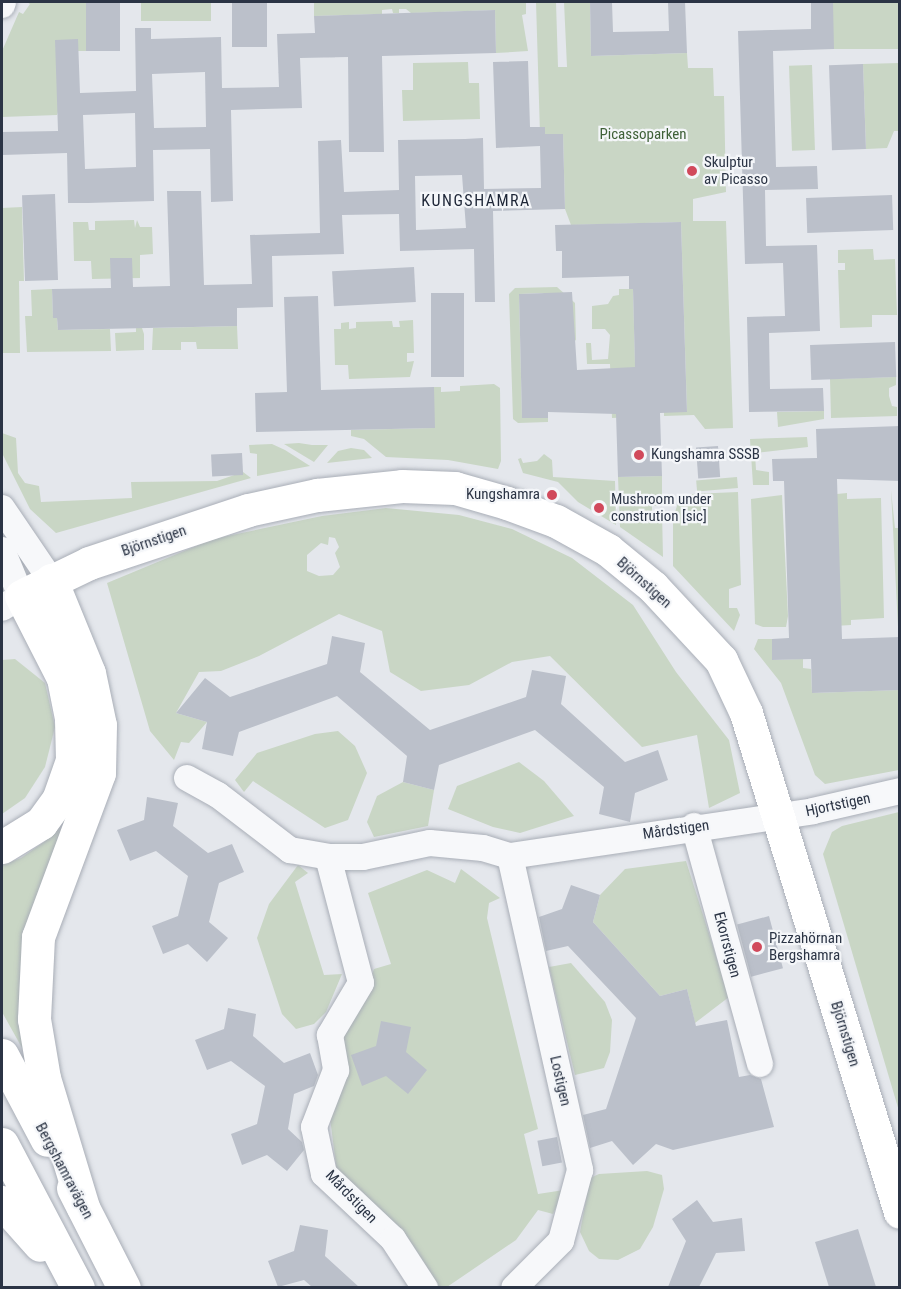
<!DOCTYPE html>
<html>
<head>
<meta charset="utf-8">
<style>
  body { margin:0 }
  #map { position:relative; width:901px; height:1289px; overflow:hidden; background:#e4e7ec; font-family:"Roboto Condensed",sans-serif }
  div>[style] { position:absolute }
  [style*='--x'] { left:calc(var(--x)*1px); top:calc(var(--y)*1px); width:calc(var(--w)*1px); rotate:calc(var(--a)*1deg) }
  .green>* { inset:0; background:#c9d6c5; transform-origin:0 0 }
  .building>* { inset:0; background:#bbc0ca; transform-origin:0 0 }
  .roads { filter:drop-shadow(0 0 2px #a9aeb7) drop-shadow(0 0 2px #a9aeb7) }
  .street>* { height:26px; margin:-13px; padding:0 13px; transform-origin:13px; border-radius:13px; background:#f7f8fa }
  .secondary>* { height:33px; margin:-16.5px; padding:0 16.5px; transform-origin:16.5px; border-radius:16.5px; background:#fff }
  .highway>* { height:33px; margin:-16.5px; padding:0 16.5px; transform-origin:16.5px; border-radius:16.5px; background:#fff }
  .dots>* { width:16px; height:16px; translate:-50% -50%; box-sizing:border-box; border:3px solid #f4f6f9; border-radius:50% }
  span { translate:-50% -50%; white-space:nowrap; text-align:center; line-height:1.15; -webkit-text-stroke:4.5px #f4f6f9; paint-order:stroke }
  .park-label { font-size:15px; color:#3f6138 }
  .poi-label { font-size:15px; color:#2b3445 }
  .left { translate:0 -50%; text-align:left }
  .right { translate:-100% -50%; text-align:right }
  .street-label { font-size:15px; color:#2b3445 }
  .neighbourhood-label { font-size:16px; color:#1d2536; letter-spacing:1.5px }
  .frame { position:absolute; inset:0; border:3px solid #2b3445; pointer-events:none }
</style>
</head>
<body>
<div id="map">
  <div class="green">
    <div style="clip-path:polygon(27px 2px,86px 2px,87px 51px,78px 51px,57px 115px,2px 117px,2px 51px,19px 12px,23px 14px,30px 4px)"></div>
    <div style="left:141px;top:2px;width:70px;height:19px"></div>
    <div style="clip-path:polygon(314px 2px,526px 2px,526px 14px,522px 15px,528px 51px,496px 53px,495px 10px,411px 13px,406px 9px,399px 9px,399px 13px,393px 13px,392px 9px,382px 10px,382px 14px,314px 16px)"></div>
    <div style="clip-path:polygon(536px 2px,556px 2px,558px 67px,567px 67px,564px 2px,590px 2px,591px 56px,687px 53px,688px 68px,713px 68px,714px 96px,724px 96px,726px 192px,693px 199px,693px 221px,726px 221px,733px 428px,705px 429px,694px 415px,664px 416px,664px 412px,687px 411px,681px 222px,571px 225px,565px 209px,563px 134px,540px 134px)"></div>
    <div style="left:833px;top:2px;width:66px;height:47px"></div>
    <div style="clip-path:polygon(468px 62px,469px 83px,479px 83px,480px 119px,403px 121px,402px 90px,413px 90px,413px 63px)"></div>
    <div style="clip-path:polygon(899px 63px,899px 131px,894px 131px,887px 148px,866px 149px,863px 64px)"></div>
    <div style="left:812px;top:65px;width:85px;height:23px;rotate:88deg"></div>
    <div style="clip-path:polygon(22px 207px,24px 281px,19px 281px,20px 353px,2px 353px,2px 208px)"></div>
    <div style="clip-path:polygon(134px 220px,135px 228px,137px 220px,140px 227px,152px 227px,153px 254px,140px 255px,140px 278px,92px 279px,91px 261px,74px 261px,73px 222px,88px 222px,89px 230px,95px 230px,95px 221px)"></div>
    <div style="clip-path:polygon(873px 249px,874px 260px,895px 259px,897px 315px,872px 315px,872px 327px,840px 328px,838px 270px,845px 270px,845px 263px,838px 263px,838px 250px)"></div>
    <div style="clip-path:polygon(557px 287px,575px 303px,576px 341px,543px 293px,519px 294px,522px 418px,548px 418px,548px 422px,518px 423px,513px 419px,509px 294px,515px 288px)"></div>
    <div style="clip-path:polygon(52px 289px,53px 317px,57px 318px,58px 330px,110px 329px,111px 351px,27px 352px,25px 316px,32px 316px,31px 290px)"></div>
    <div style="clip-path:polygon(619px 289px,633px 289px,636px 402px,659px 416px,612px 418px,610px 364px,587px 364px,586px 343px,591px 343px,592px 360px,608px 359px,610px 335px,605px 329px,592px 329px,592px 306px,608px 304px,613px 296px,619px 295px)"></div>
    <div style="clip-path:polygon(413px 320px,414px 353px,407px 353px,407px 362px,414px 361px,410px 377px,349px 379px,348px 365px,335px 365px,334px 329px,341px 329px,341px 323px,349px 322px,349px 329px,356px 328px,356px 322px,392px 321px,393px 327px,400px 327px,399px 321px)"></div>
    <div style="clip-path:polygon(237px 326px,238px 349px,197px 349px,196px 342px,181px 342px,181px 350px,152px 350px,153px 328px)"></div>
    <div style="clip-path:polygon(136px 328px,142px 328px,144px 334px,144px 350px,116px 351px,115px 333px,136px 332px)"></div>
    <div style="clip-path:polygon(896px 377px,896px 385px,889px 388px,889px 396px,892px 406px,897px 407px,897px 416px,831px 418px,830px 379px)"></div>
    <div style="clip-path:polygon(494px 384px,500px 388px,501px 461px,498px 469px,448px 460px,386px 457px,364px 439px,351px 436px,351px 430px,434px 428px,434px 387px,441px 387px,441px 392px,460px 391px,460px 386px)"></div>
    <div style="clip-path:polygon(824px 411px,824px 419px,778px 427px,777px 412px)"></div>
    <div style="clip-path:polygon(2px 433px,16px 438px,18px 473px,25px 483px,39px 486px,41px 502px,132px 498px,131px 482px,217px 481px,243px 472px,251px 478px,56px 533px,30px 509px,2px 453px)"></div>
    <div style="clip-path:polygon(807px 437px,808px 447px,755px 453px,756px 470px,769px 472px,769px 485px,753px 485px,750px 439px)"></div>
    <div style="clip-path:polygon(299px 443px,312px 445px,328px 445px,314px 462px,284px 444px)"></div>
    <div style="clip-path:polygon(272px 444px,285px 450px,310px 466px,257px 476px,257px 454px,250px 453px,249px 445px)"></div>
    <div style="clip-path:polygon(351px 448px,364px 450px,372px 458px,327px 463px,338px 451px)"></div>
    <div style="clip-path:polygon(544px 454px,552px 460px,553px 477px,615px 481px,616px 525px,578px 502px,558px 482px,523px 473px,518px 459px,521px 458px,523px 463px,537px 461px)"></div>
    <div style="clip-path:polygon(662px 476px,662px 505px,652px 506px,652px 512px,662px 512px,663px 557px,620px 527px,618px 477px)"></div>
    <div style="left:737px;top:477px;width:11px;height:41px;rotate:85deg"></div>
    <div style="clip-path:polygon(891px 490px,895px 528px,899px 528px,898px 627px)"></div>
    <div style="clip-path:polygon(738px 492px,741px 585px,729px 589px,729px 608px,737px 608px,740px 615px,734px 631px,673px 566px,673px 518px,679px 500px,692px 494px)"></div>
    <div style="clip-path:polygon(847px 493px,847px 499px,881px 498px,884px 618px,851px 620px,851px 625px,818px 627px,837px 494px)"></div>
    <div style="clip-path:polygon(782px 495px,788px 616px,786px 627px,763px 627px,755px 624px,751px 499px)"></div>
    <div style="clip-path:polygon(evenodd,386px 508px,459px 515px,512px 529px,572px 558px,633px 605px,676px 672px,729px 740px,740px 793px,709px 808px,697px 735px,642px 747px,550px 656px,512px 662px,469px 685px,421px 691px,390px 672px,382px 631px,339px 614px,259px 656px,221px 671px,199px 672px,176px 713px,207px 722px,189px 743px,181px 742px,174px 760px,150px 731px,107px 583px,213px 539px,322px 516px,386px 508px,329px 537px,335px 538px,339px 547px,335px 553px,340px 567px,333px 575px,319px 576px,307px 571px,307px 555px,321px 543px,328px 545px,329px 537px)"></div>
    <div style="clip-path:polygon(758px 639px,772px 639px,773px 660px,803px 659px,803px 668px,811px 669px,812px 693px,899px 690px,899px 770px,825px 784px,815px 775px,781px 683px,754px 649px)"></div>
    <div style="clip-path:polygon(15px 659px,45px 683px,55px 727px,45px 767px,25px 798px,2px 814px,2px 660px)"></div>
    <div style="clip-path:polygon(338px 731px,355px 746px,367px 773px,348px 820px,325px 828px,253px 781px,244px 792px,235px 780px,257px 753px,315px 734px)"></div>
    <div style="clip-path:polygon(519px 762px,544px 781px,574px 816px,520px 833px,493px 827px,448px 809px,457px 786px)"></div>
    <div style="clip-path:polygon(403px 782px,434px 790px,428px 826px,374px 837px,367px 822px,377px 796px)"></div>
    <div style="clip-path:polygon(899px 812px,900px 812px,899px 1111px,823px 854px,832px 832px,842px 826px)"></div>
    <div style="clip-path:polygon(58px 824px,64px 833px,26px 1055px,2px 1012px,2px 865px,21px 858px,44px 842px)"></div>
    <div style="clip-path:polygon(686px 861px,729px 997px,695px 1023px,687px 989px,660px 996px,593px 922px,600px 895px,625px 869px)"></div>
    <div style="clip-path:polygon(298px 865px,308px 873px,295px 882px,324px 975px,342px 974px,326px 1012px,314px 1024px,296px 1029px,282px 1014px,257px 938px,269px 904px)"></div>
    <div style="clip-path:polygon(461px 869px,500px 898px,489px 903px,487px 918px,538px 1129px,524px 1134px,538px 1194px,564px 1190px,553px 1214px,538px 1210px,516px 1240px,447px 1287px,434px 1287px,338px 1181px,330px 1118px,343px 1046px,344px 1008px,366px 991px,374px 969px,391px 964px,368px 893px,427px 870px,455px 883px)"></div>
    <div style="clip-path:polygon(571px 963px,605px 1002px,612px 1020px,610px 1052px,604px 1068px,575px 1075px,549px 967px)"></div>
    <div style="clip-path:polygon(647px 1171px,662px 1175px,664px 1189px,653px 1227px,640px 1249px,618px 1260px,599px 1259px,589px 1251px,580px 1232px,590px 1178px,599px 1174px)"></div>
  </div>
  <div class="building">
    <div style="left:86px;top:2px;width:34px;height:49px"></div>
    <div style="left:232px;top:2px;width:35px;height:45px"></div>
    <div style="clip-path:polygon(590px 2px,612px 2px,613px 32px,669px 31px,668px 2px,685px 2px,687px 53px,591px 56px)"></div>
    <div style="clip-path:polygon(811px 2px,833px 2px,834px 49px,773px 51px,776px 167px,817px 166px,818px 189px,765px 190px,766px 246px,817px 245px,820px 331px,769px 333px,770px 389px,823px 388px,824px 411px,749px 412px,747px 317px,785px 316px,783px 263px,745px 264px,738px 31px,811px 29px)"></div>
    <div style="clip-path:polygon(evenodd,495px 10px,496px 53px,382px 56px,384px 152px,349px 152px,348px 57px,300px 58px,302px 108px,231px 110px,233px 201px,211px 202px,210px 149px,153px 150px,154px 201px,88px 203px,68px 203px,67px 153px,2px 155px,2px 132px,58px 131px,55px 40px,78px 39px,80px 93px,136px 91px,135px 28px,151px 28px,151px 39px,221px 37px,222px 88px,279px 87px,277px 34px,315px 33px,314px 16px,495px 10px,205px 72px,206px 127px,154px 128px,152px 74px,205px 72px,495px 10px,135px 113px,136px 167px,85px 169px,83px 115px,135px 113px)"></div>
    <div style="clip-path:polygon(evenodd,528px 61px,530px 127px,545px 127px,545px 134px,563px 134px,565px 209px,493px 211px,495px 302px,475px 302px,474px 249px,400px 251px,399px 214px,342px 215px,344px 254px,272px 256px,273px 307px,237px 308px,237px 326px,58px 330px,57px 318px,53px 318px,52px 289px,111px 288px,110px 258px,132px 258px,133px 287px,170px 286px,167px 191px,201px 191px,204px 285px,252px 284px,250px 235px,320px 233px,318px 141px,341px 140px,344px 192px,399px 190px,398px 140px,465px 139px,483px 138px,484px 189px,541px 188px,540px 146px,496px 148px,493px 62px,528px 61px,462px 175px,466px 228px,416px 230px,415px 176px,462px 175px)"></div>
    <div style="left:863px;top:64px;width:85px;height:34px;rotate:88deg"></div>
    <div style="left:55px;top:194px;width:86px;height:33px;rotate:88deg"></div>
    <div style="left:892px;top:195px;width:35px;height:86px;rotate:88deg"></div>
    <div style="clip-path:polygon(681px 222px,687px 412px,660px 413px,662px 476px,618px 477px,616px 414px,548px 412px,548px 418px,522px 418px,519px 294px,572px 292px,577px 370px,635px 367px,633px 289px,629px 289px,629px 276px,562px 278px,562px 251px,556px 251px,555px 225px)"></div>
    <div style="left:414px;top:267px;width:35px;height:82px;rotate:87deg"></div>
    <div style="left:431px;top:293px;width:33px;height:84px"></div>
    <div style="clip-path:polygon(318px 296px,321px 390px,434px 387px,435px 428px,256px 432px,255px 393px,287px 392px,284px 297px)"></div>
    <div style="left:895px;top:342px;width:35px;height:85px;rotate:88deg"></div>
    <div style="clip-path:polygon(900px 426px,900px 481px,837px 479px,842px 639px,900px 637px,900px 690px,812px 693px,811px 659px,772px 660px,772px 639px,789px 638px,784px 481px,773px 481px,772px 459px,817px 458px,816px 429px)"></div>
    <div style="left:718px;top:446px;width:31px;height:22px;rotate:86deg"></div>
    <div style="left:242px;top:453px;width:22px;height:31px;rotate:87deg"></div>
    <div style="clip-path:polygon(332px 636px,365px 643px,360px 672px,430px 730px,526px 697px,532px 670px,566px 676px,561px 704px,625px 762px,658px 750px,668px 780px,635px 793px,630px 822px,599px 814px,604px 787px,535px 730px,439px 765px,434px 790px,403px 782px,407px 756px,337px 696px,239px 732px,233px 756px,202px 749px,207px 722px,176px 713px,205px 678px,230px 697px,327px 664px)"></div>
    <div style="clip-path:polygon(147px 797px,178px 803px,173px 826px,208px 853px,232px 844px,244px 872px,219px 883px,209px 922px,228px 938px,207px 962px,188px 944px,163px 954px,152px 926px,178px 916px,188px 876px,156px 851px,130px 861px,117px 830px,144px 820px)"></div>
    <div style="clip-path:polygon(571px 885px,600px 895px,593px 922px,660px 996px,687px 989px,696px 1026px,727px 1020px,739px 1077px,750px 1075px,761px 1079px,774px 1127px,673px 1150px,656px 1144px,633px 1165px,612px 1141px,590px 1148px,583px 1115px,606px 1109px,636px 1018px,568px 946px,546px 951px,539px 917px,562px 909px)"></div>
    <div style="left:769px;top:916px;width:54px;height:33px;rotate:75deg"></div>
    <div style="clip-path:polygon(228px 1008px,256px 1014px,253px 1036px,284px 1063px,310px 1053px,318px 1075px,314px 1086px,294px 1094px,288px 1129px,302px 1142px,304px 1150px,287px 1171px,267px 1155px,242px 1165px,231px 1134px,257px 1124px,265px 1086px,231px 1061px,207px 1070px,195px 1040px,224px 1029px)"></div>
    <div style="clip-path:polygon(381px 1021px,411px 1027px,406px 1052px,427px 1070px,408px 1094px,386px 1076px,362px 1086px,351px 1055px,376px 1046px)"></div>
    <div style="left:557px;top:1137px;width:26px;height:20px;rotate:79deg"></div>
    <div style="clip-path:polygon(697px 1200px,713px 1222px,742px 1218px,745px 1251px,716px 1253px,699px 1287px,668px 1287px,686px 1241px,672px 1219px)"></div>
    <div style="clip-path:polygon(300px 1225px,328px 1230px,325px 1256px,359px 1287px,312px 1287px,304px 1280px,278px 1287px,268px 1261px,294px 1251px)"></div>
    <div style="clip-path:polygon(858px 1229px,876px 1287px,829px 1287px,815px 1242px)"></div>
  </div>
  <div class="roads">
    <div class="street">
      <div style="--x:2;--y:5;--w:3;--a:-72"></div>
      <div style="--x:2;--y:508;--w:87;--a:55.8"></div>
      <div style="--x:2;--y:550;--w:50;--a:67.6"></div>
      <div style="--x:21;--y:596;--w:22;--a:148"></div>
      <div style="--x:187;--y:778;--w:35;--a:29"></div>
      <div style="--x:218;--y:795;--w:91;--a:37.4"></div>
      <div style="--x:290;--y:850;--w:39;--a:10"></div>
      <div style="--x:328;--y:857;--w:35;--a:0"></div>
      <div style="--x:363;--y:857;--w:68;--a:-11.8"></div>
      <div style="--x:430;--y:843;--w:53;--a:5.4"></div>
      <div style="--x:483;--y:848;--w:28;--a:17"></div>
      <div style="--x:510;--y:856;--w:306;--a:-8.4"></div>
      <div style="--x:813;--y:811;--w:89;--a:-12.9"></div>
      <div style="--x:694;--y:826;--w:247;--a:74.5"></div>
      <div style="--x:510;--y:856;--w:322;--a:77.4"></div>
      <div style="--x:580;--y:1170;--w:73;--a:105"></div>
      <div style="--x:561;--y:1241;--w:66;--a:135"></div>
      <div style="--x:328;--y:857;--w:130;--a:75.3"></div>
      <div style="--x:361;--y:983;--w:61;--a:120.8"></div>
      <div style="--x:330;--y:1035;--w:36;--a:80"></div>
      <div style="--x:336;--y:1070;--w:61;--a:111.1"></div>
      <div style="--x:314;--y:1127;--w:48;--a:78"></div>
      <div style="--x:324;--y:1174;--w:95;--a:43.3"></div>
      <div style="--x:393;--y:1239;--w:59;--a:56.9"></div>
    </div>
    <div class="secondary">
      <div style="--x:25;--y:594;--w:71;--a:-25.8"></div>
      <div style="--x:89;--y:563;--w:168;--a:-18.4"></div>
      <div style="--x:248;--y:510;--w:71;--a:-12.3"></div>
      <div style="--x:317;--y:495;--w:85;--a:-6"></div>
      <div style="--x:402;--y:486;--w:53;--a:2.2"></div>
      <div style="--x:455;--y:488;--w:54;--a:16.1"></div>
      <div style="--x:507;--y:503;--w:52;--a:20.2"></div>
      <div style="--x:556;--y:521;--w:60;--a:29.1"></div>
      <div style="--x:608;--y:550;--w:58;--a:39.4"></div>
      <div style="--x:653;--y:587;--w:100;--a:47"></div>
      <div style="--x:721;--y:660;--w:59;--a:64.7"></div>
      <div style="--x:746;--y:713;--w:522;--a:72.85"></div>
    </div>
    <div class="highway">
      <div style="--x:51;--y:580;--w:100;--a:67.8"></div>
      <div style="--x:89;--y:673;--w:53;--a:78.1"></div>
      <div style="--x:100;--y:725;--w:48;--a:91.2"></div>
      <div style="--x:99;--y:773;--w:175;--a:110.4"></div>
      <div style="--x:38;--y:937;--w:82;--a:92.8"></div>
      <div style="--x:34;--y:1019;--w:60;--a:80.4"></div>
      <div style="--x:44;--y:1078;--w:135;--a:73.2"></div>
      <div style="--x:2;--y:847;--w:46;--a:-31.6"></div>
      <div style="--x:41;--y:823;--w:29;--a:-54"></div>
      <div style="--x:58;--y:800;--w:42;--a:-70.7"></div>
      <div style="--x:72;--y:760;--w:42;--a:-91.4"></div>
      <div style="--x:71;--y:718;--w:41;--a:-101.3"></div>
      <div style="--x:63;--y:678;--w:92;--a:-117.1"></div>
      <div style="--x:2;--y:1055;--w:96;--a:62.1"></div>
      <div style="--x:2;--y:1144;--w:163;--a:62.2"></div>
      <div style="--x:73;--y:1188;--w:112;--a:63"></div>
      <div style="--x:2;--y:1202;--w:57;--a:48.5"></div>
    </div>
  </div>
  <div class="dots">
    <div style="left:692px;top:171px;background:#d1495b"></div>
    <div style="left:639px;top:455px;background:#d1495b"></div>
    <div style="left:552px;top:495px;background:#d1495b"></div>
    <div style="left:599px;top:508px;background:#d1495b"></div>
    <div style="left:757px;top:947px;background:#d1495b"></div>
  </div>
  <div class="park-label">
    <span style="left:643px;top:135px">Picassoparken</span>
  </div>
  <div class="poi-label">
    <span class="left" style="left:704px;top:171px">Skulptur<br>av Picasso</span>
    <span class="left" style="left:651px;top:455px">Kungshamra SSSB</span>
    <span class="right" style="left:540px;top:495px">Kungshamra</span>
    <span class="left" style="left:611px;top:508px">Mushroom under<br>constrution [sic]</span>
    <span class="left" style="left:769px;top:947px">Pizzahörnan<br>Bergshamra</span>
  </div>
  <div class="street-label">
    <span style="left:154px;top:541px;rotate:-19deg">Björnstigen</span>
    <span style="left:644px;top:583px;rotate:42deg">Björnstigen</span>
    <span style="left:838px;top:805px;rotate:-12deg">Hjortstigen</span>
    <span style="left:676px;top:830px;rotate:-8deg">Mårdstigen</span>
    <span style="left:727px;top:945px;rotate:75deg">Ekorrstigen</span>
    <span style="left:845px;top:1034px;rotate:73deg">Björnstigen</span>
    <span style="left:560px;top:1081px;rotate:77deg">Lostigen</span>
    <span style="left:64px;top:1171px;rotate:62deg">Bergshamravägen</span>
    <span style="left:351px;top:1197px;rotate:46deg">Mårdstigen</span>
  </div>
  <div class="neighbourhood-label">
    <span style="left:476px;top:201px">KUNGSHAMRA</span>
  </div>
  <div class="frame"></div>
</div>
</body>
</html>
